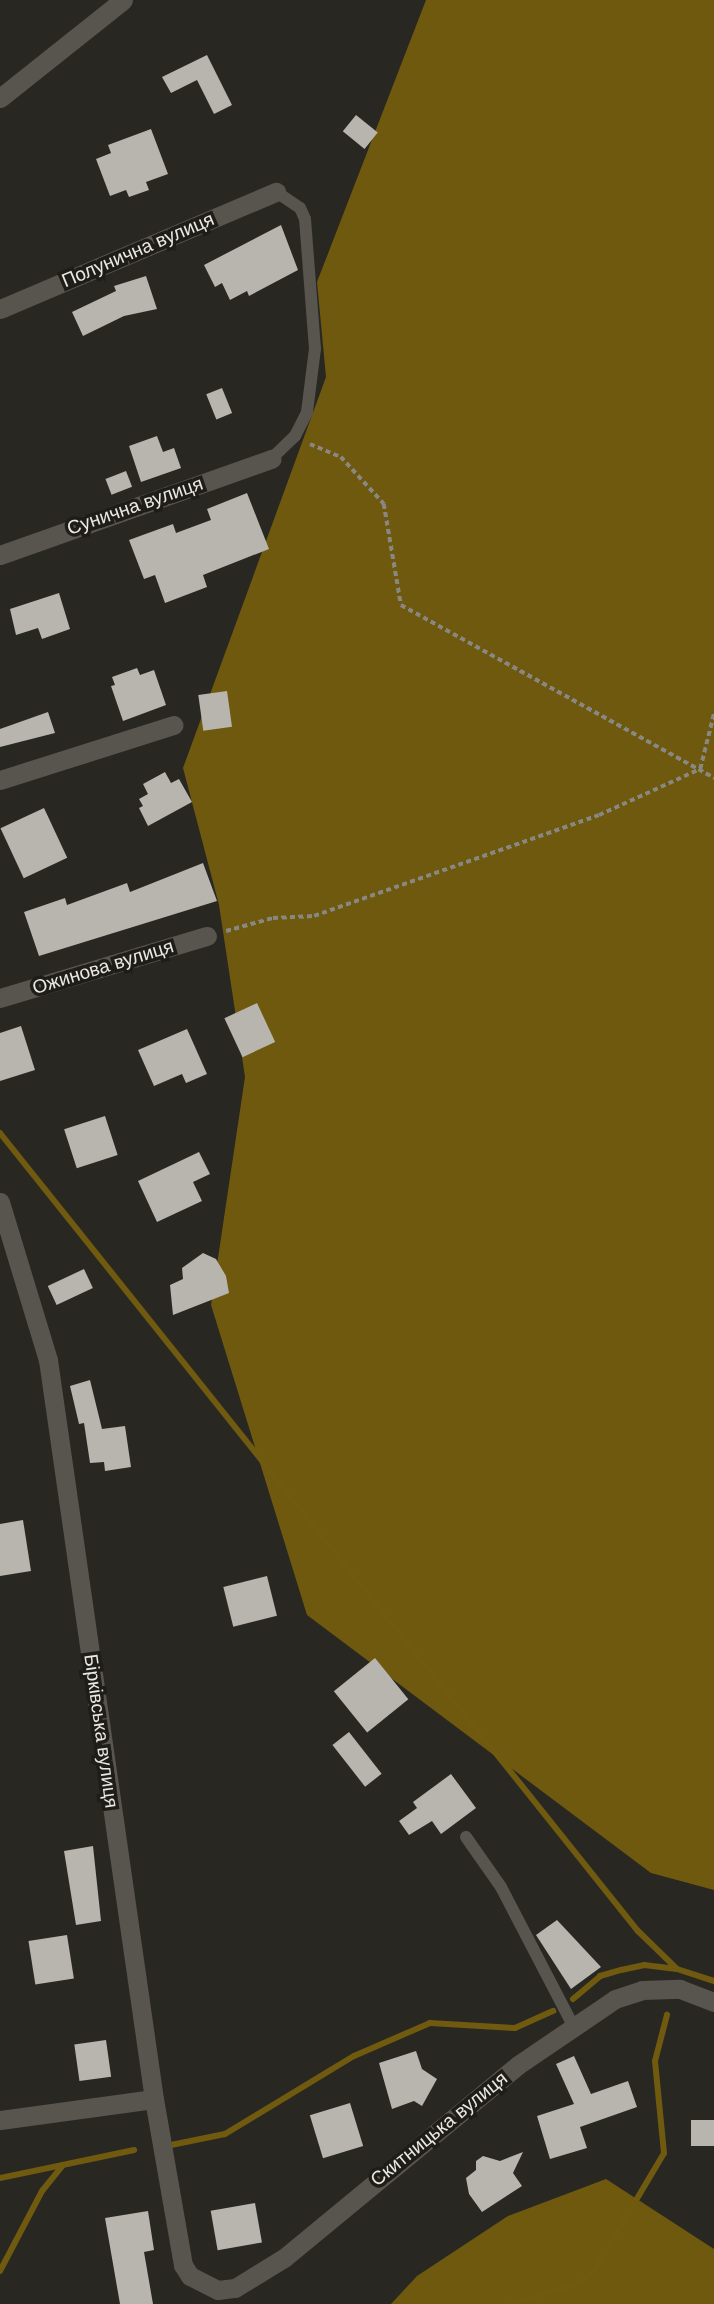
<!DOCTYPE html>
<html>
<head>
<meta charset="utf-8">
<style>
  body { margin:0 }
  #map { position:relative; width:714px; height:2304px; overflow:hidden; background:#292721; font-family:Arial,sans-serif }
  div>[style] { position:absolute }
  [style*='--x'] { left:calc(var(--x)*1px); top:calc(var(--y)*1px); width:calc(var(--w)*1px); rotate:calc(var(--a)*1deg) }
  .forest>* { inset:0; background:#6e590f }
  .stream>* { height:6px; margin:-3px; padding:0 3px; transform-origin:3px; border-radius:3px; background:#6f5a10 }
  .building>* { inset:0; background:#b7b5ad; transform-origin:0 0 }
  .path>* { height:3.5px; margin-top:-1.75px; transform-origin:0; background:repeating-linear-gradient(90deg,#898782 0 5px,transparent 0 8.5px) }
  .service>* { height:12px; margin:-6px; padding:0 6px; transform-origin:6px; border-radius:6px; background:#58554e }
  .minor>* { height:19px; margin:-9.5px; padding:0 9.5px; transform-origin:9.5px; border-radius:9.5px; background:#58554e }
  span { translate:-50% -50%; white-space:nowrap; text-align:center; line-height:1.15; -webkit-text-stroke:7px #1f1d17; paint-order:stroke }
  .street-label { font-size:19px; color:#eae8e4 }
</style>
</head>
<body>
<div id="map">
  <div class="forest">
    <div style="clip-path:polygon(426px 0,714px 0,714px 1890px,651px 1873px,307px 1615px,211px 1305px,245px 1077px,219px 905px,183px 768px,326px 377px,317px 282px)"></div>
    <div style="clip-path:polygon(606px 2179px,714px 2249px,714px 2304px,391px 2304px,417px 2276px,508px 2216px)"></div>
  </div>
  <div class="stream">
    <div style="--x:0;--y:1133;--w:1022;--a:51.36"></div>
    <div style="--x:638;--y:1931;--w:54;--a:44.3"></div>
    <div style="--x:677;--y:1969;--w:39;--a:18"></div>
    <div style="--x:573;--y:1999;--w:35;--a:-40"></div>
    <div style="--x:600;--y:1976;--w:22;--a:-16"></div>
    <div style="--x:621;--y:1970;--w:24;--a:-12"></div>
    <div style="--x:644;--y:1965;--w:33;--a:7"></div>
    <div style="--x:171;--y:2145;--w:55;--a:-11.5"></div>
    <div style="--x:225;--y:2134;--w:151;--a:-31.2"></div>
    <div style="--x:354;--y:2056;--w:83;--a:-23.5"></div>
    <div style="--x:430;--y:2023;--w:85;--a:3.4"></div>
    <div style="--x:515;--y:2028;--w:42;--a:-24.1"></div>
    <div style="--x:0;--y:2178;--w:137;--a:-11.8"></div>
    <div style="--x:0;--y:2271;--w:90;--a:-62.3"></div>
    <div style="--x:42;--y:2191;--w:32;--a:-51"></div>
    <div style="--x:510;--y:2304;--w:68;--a:-16.3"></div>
    <div style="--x:575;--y:2285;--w:24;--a:-36"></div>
    <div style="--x:594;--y:2271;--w:137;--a:-59.3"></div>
    <div style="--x:664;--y:2153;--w:92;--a:-95.6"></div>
    <div style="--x:655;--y:2061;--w:48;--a:-75.4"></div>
  </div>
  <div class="building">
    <div style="clip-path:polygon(207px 55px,232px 105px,214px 114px,197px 80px,171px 93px,162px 77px)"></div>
    <div style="left:356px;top:115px;width:28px;height:21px;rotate:39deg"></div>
    <div style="clip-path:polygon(151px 129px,168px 174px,146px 182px,149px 190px,129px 197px,126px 190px,110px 196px,96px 159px,111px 153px,108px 145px)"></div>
    <div style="clip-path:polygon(281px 225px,298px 270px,249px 296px,247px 291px,230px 300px,222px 283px,215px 287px,204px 265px)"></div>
    <div style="clip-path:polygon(146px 276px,157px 309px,124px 316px,83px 336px,72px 312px,116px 291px,114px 286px)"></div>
    <div style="left:222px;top:388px;width:27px;height:17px;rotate:68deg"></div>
    <div style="clip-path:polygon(157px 436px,163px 452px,174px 448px,181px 468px,141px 482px,129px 446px)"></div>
    <div style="left:126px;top:471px;width:17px;height:22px;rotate:69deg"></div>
    <div style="clip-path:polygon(247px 493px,269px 549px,203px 575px,207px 587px,165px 603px,155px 575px,144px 579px,129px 540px,173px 524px,176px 533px,211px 520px,207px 509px)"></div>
    <div style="clip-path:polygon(59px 593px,70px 629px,42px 639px,38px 628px,16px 635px,10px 609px)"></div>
    <div style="clip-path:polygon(137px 668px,140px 675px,154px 670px,166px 705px,123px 721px,111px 686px,115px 685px,112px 677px)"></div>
    <div style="left:227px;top:691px;width:36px;height:29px;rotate:82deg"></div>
    <div style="clip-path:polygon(48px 712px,55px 733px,0 747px,0 729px)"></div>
    <div style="clip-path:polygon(165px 772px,171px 783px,179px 779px,192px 802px,148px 826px,139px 808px,143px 806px,139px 799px,148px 794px,143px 784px)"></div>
    <div style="left:44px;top:808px;width:55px;height:48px;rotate:65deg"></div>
    <div style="clip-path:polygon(203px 863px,217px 901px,39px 956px,24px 912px,65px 898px,67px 905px,127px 883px,130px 892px)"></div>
    <div style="left:257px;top:1003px;width:43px;height:36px;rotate:65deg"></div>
    <div style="clip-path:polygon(21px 1026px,35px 1070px,0 1081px,0 1033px)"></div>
    <div style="clip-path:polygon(187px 1029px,207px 1074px,186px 1083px,182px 1074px,154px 1086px,138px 1050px)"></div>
    <div style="left:105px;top:1116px;width:41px;height:43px;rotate:72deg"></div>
    <div style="clip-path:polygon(199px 1152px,210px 1174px,193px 1182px,202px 1201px,157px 1222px,138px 1181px)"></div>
    <div style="clip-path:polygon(203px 1253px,216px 1259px,226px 1276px,229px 1293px,173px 1315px,170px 1285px,183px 1279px,182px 1268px)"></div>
    <div style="left:84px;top:1269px;width:21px;height:40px;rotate:65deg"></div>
    <div style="clip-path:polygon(90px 1380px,102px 1429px,125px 1426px,131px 1467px,105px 1471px,104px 1462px,90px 1463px,84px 1423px,79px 1424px,70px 1386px)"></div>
    <div style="clip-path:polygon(23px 1520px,31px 1571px,0 1576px,0 1524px)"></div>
    <div style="left:267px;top:1576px;width:41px;height:45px;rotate:76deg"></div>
    <div style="left:375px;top:1658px;width:53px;height:53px;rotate:51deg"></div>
    <div style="left:349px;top:1732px;width:53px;height:21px;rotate:52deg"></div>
    <div style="clip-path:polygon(451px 1774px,476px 1808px,441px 1834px,432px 1821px,409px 1835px,399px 1821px,417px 1808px,413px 1802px)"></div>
    <div style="clip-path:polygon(93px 1846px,101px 1921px,76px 1925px,64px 1851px)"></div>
    <div style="clip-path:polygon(557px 1920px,601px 1967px,571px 1989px,536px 1935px)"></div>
    <div style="left:67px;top:1935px;width:44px;height:39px;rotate:81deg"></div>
    <div style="left:106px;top:2040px;width:37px;height:32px;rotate:82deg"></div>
    <div style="clip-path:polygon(416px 2051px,422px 2069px,437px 2079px,422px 2106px,414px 2101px,392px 2109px,379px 2063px)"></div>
    <div style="clip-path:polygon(574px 2056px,591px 2094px,628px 2081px,637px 2107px,580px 2127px,587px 2148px,550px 2159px,537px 2116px,574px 2104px,556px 2064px)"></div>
    <div style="left:350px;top:2103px;width:45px;height:42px;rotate:73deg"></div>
    <div style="left:714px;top:2120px;width:26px;height:23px;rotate:90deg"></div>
    <div style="clip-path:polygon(523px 2152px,513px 2173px,522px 2186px,482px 2212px,469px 2194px,466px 2178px,476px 2170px,476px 2161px,483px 2156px,500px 2161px)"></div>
    <div style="left:255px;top:2203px;width:40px;height:45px;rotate:80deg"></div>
    <div style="clip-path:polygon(148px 2211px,154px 2250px,144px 2252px,153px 2304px,120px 2304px,105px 2218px)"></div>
  </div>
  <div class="path">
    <div style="--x:310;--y:444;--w:34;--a:23"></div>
    <div style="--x:341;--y:457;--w:64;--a:47.5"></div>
    <div style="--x:384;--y:504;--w:102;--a:80.4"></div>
    <div style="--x:401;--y:605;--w:358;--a:28.9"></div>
    <div style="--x:226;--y:931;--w:49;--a:-15.5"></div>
    <div style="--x:273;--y:918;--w:41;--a:-2.8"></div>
    <div style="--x:314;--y:916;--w:302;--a:-19.5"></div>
    <div style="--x:599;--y:815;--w:111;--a:-24.5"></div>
    <div style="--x:700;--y:769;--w:58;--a:-76"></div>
  </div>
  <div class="service">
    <div style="--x:271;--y:459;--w:33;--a:-44"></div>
    <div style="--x:295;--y:436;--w:27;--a:-63"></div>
    <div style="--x:307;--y:412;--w:64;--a:-82.8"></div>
    <div style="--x:315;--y:349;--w:130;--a:-94.4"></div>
    <div style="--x:305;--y:219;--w:12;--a:-114"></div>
    <div style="--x:300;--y:208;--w:29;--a:-146"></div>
    <div style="--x:466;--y:1837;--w:61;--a:55"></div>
    <div style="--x:501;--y:1887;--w:158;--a:62.5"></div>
  </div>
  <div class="minor">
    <div style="--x:0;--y:98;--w:157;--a:-38.5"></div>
    <div style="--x:0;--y:309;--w:300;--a:-23"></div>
    <div style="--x:0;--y:555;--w:288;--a:-19.5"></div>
    <div style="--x:0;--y:780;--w:182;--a:-17.6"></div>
    <div style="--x:0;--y:998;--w:216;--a:-16.7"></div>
    <div style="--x:0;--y:1202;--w:165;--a:73.1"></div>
    <div style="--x:48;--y:1360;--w:747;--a:81.84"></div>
    <div style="--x:154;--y:2099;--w:169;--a:80.1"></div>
    <div style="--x:183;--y:2265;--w:13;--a:58"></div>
    <div style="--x:190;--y:2276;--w:31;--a:27"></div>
    <div style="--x:218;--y:2290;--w:17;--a:-7"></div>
    <div style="--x:235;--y:2288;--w:57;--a:-31.5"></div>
    <div style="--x:284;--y:2258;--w:303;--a:-39.5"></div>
    <div style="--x:518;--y:2065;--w:117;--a:-34.2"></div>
    <div style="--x:615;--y:1999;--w:28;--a:-18"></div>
    <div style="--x:642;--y:1990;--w:38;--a:-2"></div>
    <div style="--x:680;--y:1989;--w:36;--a:21"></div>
    <div style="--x:0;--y:2120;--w:155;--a:-7.8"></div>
  </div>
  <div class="street-label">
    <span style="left:138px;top:250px;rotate:-23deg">Полунична вулиця</span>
    <span style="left:135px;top:506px;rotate:-19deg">Сунична вулиця</span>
    <span style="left:103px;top:967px;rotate:-17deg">Ожинова вулиця</span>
    <span style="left:101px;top:1731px;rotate:82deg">Бірківська вулиця</span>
    <span style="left:439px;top:2129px;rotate:-39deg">Скитницька вулиця</span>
  </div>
</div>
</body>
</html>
